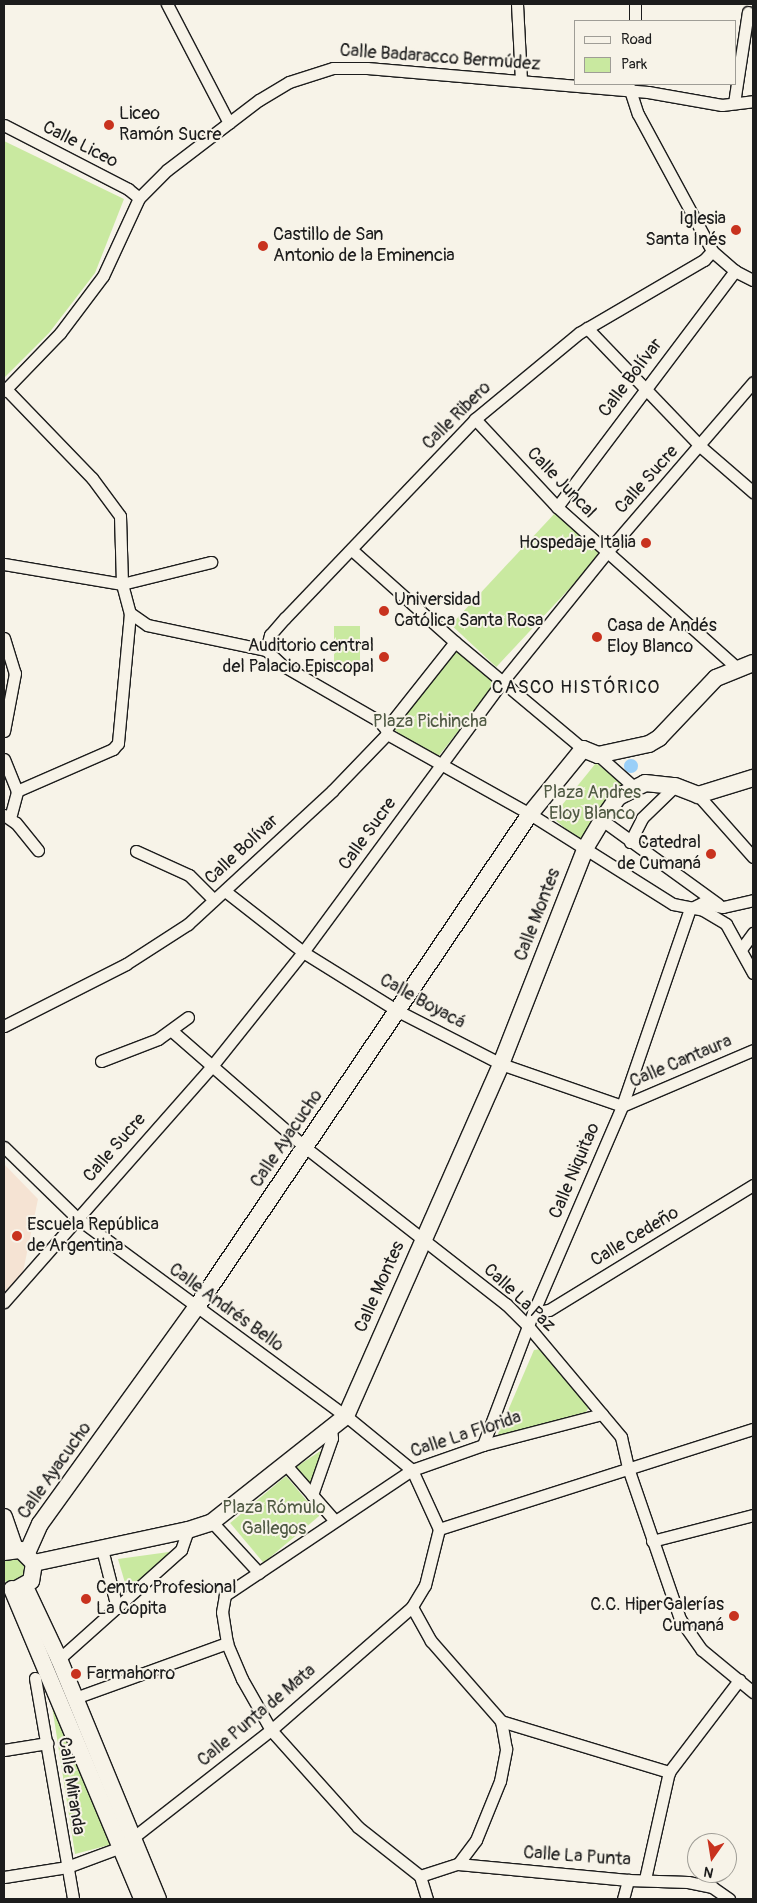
<!DOCTYPE html>
<html>
<head>
<meta charset="utf-8">
<style>
  body { margin:0 }
  #map { position:relative; width:757px; height:1903px; overflow:hidden; background:#f7f3e8; font-family:Pangolin,sans-serif }
  div>[style] { position:absolute }
  .built>* { inset:0; background:#f5e3d3 }
  .green>* { inset:0; background:#c9e9a0; transform-origin:0 0 }
  .water>* { inset:0; background:#9acff8 }
  .round { border-radius:50% }
  .roads { filter:drop-shadow(1px 0 #1c1c1c) drop-shadow(-1px 0 #1c1c1c) drop-shadow(0 1px #1c1c1c) drop-shadow(0 -1px #1c1c1c) }
  .street>* { height:11px; margin:-5.5px; padding:0 5.5px; transform-origin:5.5px; border-radius:5.5px; background:#f7f3e8 }
  .secondary>* { height:16px; margin:-8px; padding:0 8px; transform-origin:8px; border-radius:8px; background:#f7f3e8 }
  .dots>* { width:14px; height:14px; translate:-50% -50%; box-sizing:border-box; border:2px solid #f7f3e8; border-radius:50% }
  span { translate:-50% -50%; white-space:nowrap; text-align:center; line-height:1.15; -webkit-text-stroke:4px #f7f3e8; paint-order:stroke }
  .street-label { font-size:18px; color:#1c1c1c }
  .poi-label { font-size:18px; color:#1c1c1c }
  .left { translate:0 -50%; text-align:left }
  .right { translate:-100% -50%; text-align:right }
  .park-label { font-size:18px; color:#505a44 }
  .neighbourhood-label { font-size:19px; color:#1c1c1c; letter-spacing:1px }
  .frame { position:absolute; inset:0; border:5px solid #1c1c1c; pointer-events:none }
  .legend { position:absolute; left:574px; top:20px; width:162px; height:65px; box-sizing:border-box; background:#f7f3e8; border:1px solid #9f9d96; margin:0; padding:6px 9px; list-style:none; font-size:15px; color:#1c1c1c }
  .legend li { display:flex; align-items:center; gap:10px; height:25px }
  .legend b { width:25px; border:1px solid #9f9d96 }
  .north { position:absolute; left:687px; top:1833px; width:50px; height:50px; box-sizing:border-box; background:#f7f3e8; border:1px solid #9f9d96; border-radius:50%; rotate:193deg; font-size:14px; font-weight:700; line-height:20px; text-align:center; color:#1c1c1c }
  .north::after { content:''; display:block; margin:auto; width:18px; height:22px; background:#c8321e; clip-path:polygon(50% 0,100% 100%,50% 72%,0 100%) }
</style>
</head>
<body>
<div id="map">
  <div class="built">
    <div style="clip-path:polygon(4px 1164px,38px 1199px,23px 1272px,4px 1295px)"></div>
  </div>
  <div class="green">
    <div style="clip-path:polygon(4px 141px,124px 199px,95px 273px,49px 333px,4px 378px)"></div>
    <div style="left:556px;top:512px;width:62px;height:154px;rotate:43deg"></div>
    <div style="left:334px;top:626px;width:26px;height:43px"></div>
    <div style="left:455px;top:649px;width:53px;height:101px;rotate:38deg"></div>
    <div style="left:596px;top:763px;width:41px;height:70px;rotate:39deg"></div>
    <div style="clip-path:polygon(541px 1349px,589px 1407px,586px 1412px,497px 1436px,534px 1350px)"></div>
    <div style="clip-path:polygon(328px 1446px,311px 1484px,296px 1467px)"></div>
    <div style="left:286px;top:1476px;width:52px;height:73px;rotate:50deg"></div>
    <div style="clip-path:polygon(176px 1551px,128px 1593px,118px 1559px)"></div>
    <div style="clip-path:polygon(26px 1557px,25px 1581px,7px 1583px,4px 1580px,4px 1558px)"></div>
    <div style="clip-path:polygon(37px 1668px,113px 1844px,75px 1854px,52px 1706px)"></div>
  </div>
  <div class="water">
    <div class="round" style="left:624px;top:759px;width:14px;height:14px"></div>
  </div>
  <div class="roads">
    <div class="street">
      <div style="left:167px;top:4px;width:134px;rotate:62.5deg"></div>
      <div style="left:517px;top:4px;width:76px;rotate:87deg"></div>
      <div style="left:635px;top:21px;width:17px;rotate:-90deg"></div>
      <div style="left:629px;top:87px;width:28px;rotate:72deg"></div>
      <div style="left:638px;top:114px;width:156px;rotate:61.6deg"></div>
      <div style="left:712px;top:251px;width:30px;rotate:41deg"></div>
      <div style="left:735px;top:271px;width:20px;rotate:27deg"></div>
      <div style="left:734px;top:103px;width:92px;rotate:-81.3deg"></div>
      <div style="left:4px;top:125px;width:140px;rotate:27.3deg"></div>
      <div style="left:128px;top:189px;width:14px;rotate:39deg"></div>
      <div style="left:587px;top:328px;width:165px;rotate:46.2deg"></div>
      <div style="left:701px;top:447px;width:69px;rotate:40.9deg"></div>
      <div style="left:6px;top:389px;width:124px;rotate:46deg"></div>
      <div style="left:92px;top:478px;width:47px;rotate:53.6deg"></div>
      <div style="left:120px;top:516px;width:68px;rotate:88.3deg"></div>
      <div style="left:122px;top:584px;width:30px;rotate:75deg"></div>
      <div style="left:130px;top:613px;width:131px;rotate:95.3deg"></div>
      <div style="left:118px;top:743px;width:8px;rotate:130deg"></div>
      <div style="left:113px;top:749px;width:105px;rotate:156.4deg"></div>
      <div style="left:4px;top:391px;width:81px;rotate:-46deg"></div>
      <div style="left:60px;top:333px;width:71px;rotate:-53deg"></div>
      <div style="left:103px;top:276px;width:86px;rotate:-65.2deg"></div>
      <div style="left:139px;top:198px;width:40px;rotate:-45deg"></div>
      <div style="left:167px;top:170px;width:116px;rotate:-37.3deg"></div>
      <div style="left:259px;top:100px;width:35px;rotate:-31deg"></div>
      <div style="left:289px;top:82px;width:46px;rotate:-17.7deg"></div>
      <div style="left:333px;top:68px;width:34px"></div>
      <div style="left:367px;top:68px;width:282px;rotate:4.9deg"></div>
      <div style="left:648px;top:92px;width:75px;rotate:10deg"></div>
      <div style="left:722px;top:105px;width:31px;rotate:-7deg"></div>
      <div style="left:475px;top:419px;width:120px;rotate:47deg"></div>
      <div style="left:557px;top:507px;width:240px;rotate:41.8deg"></div>
      <div style="left:557px;top:507px;width:296px;rotate:-53deg"></div>
      <div style="left:352px;top:550px;width:138px;rotate:41.8deg"></div>
      <div style="left:455px;top:642px;width:167px;rotate:39.9deg"></div>
      <div style="left:4px;top:564px;width:120px;rotate:9.6deg"></div>
      <div style="left:122px;top:584px;width:92px;rotate:-13.9deg"></div>
      <div style="left:130px;top:613px;width:21px;rotate:35deg"></div>
      <div style="left:147px;top:625px;width:122px;rotate:11.9deg"></div>
      <div style="left:266px;top:650px;width:22px;rotate:43deg"></div>
      <div style="left:282px;top:665px;width:112px;rotate:30deg"></div>
      <div style="left:379px;top:721px;width:11px;rotate:49deg"></div>
      <div style="left:4px;top:638px;width:37px;rotate:73deg"></div>
      <div style="left:15px;top:673px;width:59px;rotate:100.7deg"></div>
      <div style="left:266px;top:650px;width:16px;rotate:-75deg"></div>
      <div style="left:270px;top:635px;width:23px;rotate:-49deg"></div>
      <div style="left:285px;top:618px;width:275px;rotate:-46.3deg"></div>
      <div style="left:475px;top:419px;width:135px;rotate:-39.6deg"></div>
      <div style="left:579px;top:333px;width:145px;rotate:-30.3deg"></div>
      <div style="left:704px;top:260px;width:12px;rotate:-48deg"></div>
      <div style="left:387px;top:734px;width:164px;rotate:29.2deg"></div>
      <div style="left:530px;top:814px;width:169px;rotate:32.2deg"></div>
      <div style="left:673px;top:904px;width:31px;rotate:11deg"></div>
      <div style="left:703px;top:910px;width:27px;rotate:31deg"></div>
      <div style="left:726px;top:924px;width:56px;rotate:61.1deg"></div>
      <div style="left:598px;top:755px;width:50px;rotate:41.7deg"></div>
      <div style="left:4px;top:759px;width:35px;rotate:68deg"></div>
      <div style="left:698px;top:795px;width:83px;rotate:48.4deg"></div>
      <div style="left:4px;top:815px;width:14px;rotate:34deg"></div>
      <div style="left:16px;top:823px;width:35px;rotate:51deg"></div>
      <div style="left:10px;top:818px;width:28px;rotate:-75deg"></div>
      <div style="left:602px;top:820px;width:143px;rotate:35.9deg"></div>
      <div style="left:630px;top:842px;width:27px;rotate:-63deg"></div>
      <div style="left:642px;top:818px;width:46px;rotate:-44.1deg"></div>
      <div style="left:136px;top:851px;width:58px;rotate:24.4deg"></div>
      <div style="left:189px;top:875px;width:35px;rotate:45deg"></div>
      <div style="left:225px;top:891px;width:99px;rotate:38deg"></div>
      <div style="left:303px;top:952px;width:110px;rotate:31.9deg"></div>
      <div style="left:396px;top:1010px;width:118px;rotate:27.2deg"></div>
      <div style="left:501px;top:1064px;width:128px;rotate:19.1deg"></div>
      <div style="left:622px;top:1106px;width:142px;rotate:-23.1deg"></div>
      <div style="left:742px;top:948px;width:19px;rotate:-54deg"></div>
      <div style="left:4px;top:1026px;width:137px;rotate:-26.9deg"></div>
      <div style="left:126px;top:964px;width:74px;rotate:-32.8deg"></div>
      <div style="left:188px;top:924px;width:196px;rotate:-42.7deg"></div>
      <div style="left:332px;top:791px;width:79px;rotate:-46deg"></div>
      <div style="left:387px;top:734px;width:5px;rotate:-101deg"></div>
      <div style="left:386px;top:729px;width:111px;rotate:-51.6deg"></div>
      <div style="left:172px;top:1031px;width:178px;rotate:41.1deg"></div>
      <div style="left:306px;top:1148px;width:254px;rotate:38deg"></div>
      <div style="left:506px;top:1304px;width:31px;rotate:45deg"></div>
      <div style="left:528px;top:1326px;width:145px;rotate:50deg"></div>
      <div style="left:621px;top:1437px;width:32px;rotate:77deg"></div>
      <div style="left:628px;top:1468px;width:160px;rotate:71deg"></div>
      <div style="left:680px;top:1619px;width:38px;rotate:55deg"></div>
      <div style="left:702px;top:1650px;width:66px;rotate:39.5deg"></div>
      <div style="left:101px;top:1061px;width:61px;rotate:-21.1deg"></div>
      <div style="left:158px;top:1039px;width:37px;rotate:-36deg"></div>
      <div style="left:4px;top:1147px;width:102px;rotate:44.2deg"></div>
      <div style="left:77px;top:1218px;width:334px;rotate:36.4deg"></div>
      <div style="left:346px;top:1416px;width:85px;rotate:39.3deg"></div>
      <div style="left:412px;top:1470px;width:65px;rotate:65.4deg"></div>
      <div style="left:439px;top:1529px;width:58px;rotate:104deg"></div>
      <div style="left:425px;top:1585px;width:26px;rotate:121deg"></div>
      <div style="left:412px;top:1607px;width:39px;rotate:61deg"></div>
      <div style="left:431px;top:1641px;width:106px;rotate:48.8deg"></div>
      <div style="left:501px;top:1721px;width:176px;rotate:16.9deg"></div>
      <div style="left:4px;top:1302px;width:315px;rotate:-48.6deg"></div>
      <div style="left:212px;top:1066px;width:146px;rotate:-51.4deg"></div>
      <div style="left:303px;top:952px;width:337px;rotate:-53.6deg"></div>
      <div style="left:503px;top:681px;width:166px;rotate:-51.1deg"></div>
      <div style="left:607px;top:552px;width:224px;rotate:-49.3deg"></div>
      <div style="left:533px;top:1313px;width:16px;rotate:-11deg"></div>
      <div style="left:549px;top:1310px;width:239px;rotate:-31.5deg"></div>
      <div style="left:483px;top:1445px;width:141px;rotate:-69.3deg"></div>
      <div style="left:533px;top:1313px;width:225px;rotate:-66.7deg"></div>
      <div style="left:622px;top:1106px;width:208px;rotate:-71deg"></div>
      <div style="left:690px;top:909px;width:13px;rotate:-27deg"></div>
      <div style="left:702px;top:903px;width:21px;rotate:11deg"></div>
      <div style="left:723px;top:907px;width:31px;rotate:-13deg"></div>
      <div style="left:286px;top:1465px;width:74px;rotate:48.8deg"></div>
      <div style="left:312px;top:1495px;width:60px;rotate:-70.7deg"></div>
      <div style="left:332px;top:1438px;width:10px;rotate:-96deg"></div>
      <div style="left:212px;top:1522px;width:69px;rotate:47.3deg"></div>
      <div style="left:439px;top:1529px;width:330px;rotate:-17.7deg"></div>
      <div style="left:652px;top:1541px;width:104px;rotate:-14.4deg"></div>
      <div style="left:102px;top:1549px;width:61px;rotate:75.7deg"></div>
      <div style="left:59px;top:1659px;width:164px;rotate:-41.8deg"></div>
      <div style="left:181px;top:1550px;width:21px;rotate:-71deg"></div>
      <div style="left:35px;top:1678px;width:224px;rotate:80.2deg"></div>
      <div style="left:75px;top:1698px;width:162px;rotate:-19.9deg"></div>
      <div style="left:4px;top:1750px;width:44px;rotate:-9.2deg"></div>
      <div style="left:458px;top:1864px;width:30px;rotate:-53deg"></div>
      <div style="left:476px;top:1840px;width:64px;rotate:-67.9deg"></div>
      <div style="left:500px;top:1781px;width:33px;rotate:-79deg"></div>
      <div style="left:506px;top:1749px;width:28px;rotate:-100deg"></div>
      <div style="left:420px;top:1876px;width:40px;rotate:-18deg"></div>
      <div style="left:458px;top:1864px;width:171px;rotate:5.4deg"></div>
      <div style="left:628px;top:1880px;width:60px;rotate:1.9deg"></div>
      <div style="left:688px;top:1882px;width:25px;rotate:12deg"></div>
      <div style="left:712px;top:1887px;width:21px;rotate:35deg"></div>
      <div style="left:4px;top:1877px;width:64px;rotate:-9deg"></div>
      <div style="left:67px;top:1867px;width:58px;rotate:-20.3deg"></div>
      <div style="left:121px;top:1847px;width:190px;rotate:-38deg"></div>
      <div style="left:271px;top:1730px;width:187px;rotate:-41.1deg"></div>
      <div style="left:645px;top:1879px;width:110px;rotate:-77.4deg"></div>
      <div style="left:669px;top:1772px;width:116px;rotate:-52.7deg"></div>
      <div style="left:427px;top:1899px;width:24px;rotate:-107deg"></div>
      <div style="left:420px;top:1876px;width:79px;rotate:-141.7deg"></div>
      <div style="left:358px;top:1827px;width:130px;rotate:-131.9deg"></div>
      <div style="left:271px;top:1730px;width:59px;rotate:-119.6deg"></div>
      <div style="left:242px;top:1679px;width:39px;rotate:-113deg"></div>
      <div style="left:227px;top:1643px;width:31px;rotate:-99deg"></div>
      <div style="left:222px;top:1612px;width:17px;rotate:-80deg"></div>
      <div style="left:225px;top:1595px;width:225px;rotate:-33.8deg"></div>
      <div style="left:412px;top:1470px;width:75px;rotate:-19.4deg"></div>
      <div style="left:483px;top:1445px;width:123px;rotate:-14.6deg"></div>
      <div style="left:623px;top:1899px;width:20px;rotate:-75deg"></div>
    </div>
    <div class="secondary">
      <div style="left:4px;top:1517px;width:34px;rotate:71deg"></div>
      <div style="left:4px;top:1552px;width:17px;rotate:-7deg"></div>
      <div style="left:21px;top:1550px;width:18px;rotate:45deg"></div>
      <div style="left:34px;top:1563px;width:18px;rotate:99deg"></div>
      <div style="left:31px;top:1581px;width:18px;rotate:151deg"></div>
      <div style="left:27px;top:1553px;width:32px;rotate:-66deg"></div>
      <div style="left:40px;top:1524px;width:266px;rotate:-54.2deg"></div>
      <div style="left:196px;top:1308px;width:596px;rotate:-55.94deg"></div>
      <div style="left:530px;top:814px;width:84px;rotate:-50.8deg"></div>
      <div style="left:583px;top:749px;width:16px;rotate:22deg"></div>
      <div style="left:598px;top:755px;width:52px;rotate:-12.2deg"></div>
      <div style="left:649px;top:744px;width:12px;rotate:-31deg"></div>
      <div style="left:659px;top:738px;width:83px;rotate:-46.5deg"></div>
      <div style="left:716px;top:678px;width:40px;rotate:-22deg"></div>
      <div style="left:34px;top:1563px;width:157px;rotate:-12.1deg"></div>
      <div style="left:188px;top:1530px;width:25px;rotate:-18deg"></div>
      <div style="left:212px;top:1522px;width:171px;rotate:-38.3deg"></div>
      <div style="left:346px;top:1416px;width:385px;rotate:-66.2deg"></div>
      <div style="left:501px;top:1064px;width:233px;rotate:-68.6deg"></div>
      <div style="left:586px;top:847px;width:31px;rotate:-59deg"></div>
      <div style="left:602px;top:820px;width:28px;rotate:-55deg"></div>
      <div style="left:618px;top:797px;width:30px;rotate:-27deg"></div>
      <div style="left:645px;top:783px;width:30px;rotate:6deg"></div>
      <div style="left:675px;top:786px;width:25px;rotate:21deg"></div>
      <div style="left:698px;top:795px;width:58px;rotate:-17.2deg"></div>
      <div style="left:25px;top:1587px;width:80px;rotate:64.7deg"></div>
      <div style="left:59px;top:1659px;width:260px;rotate:67.6deg"></div>
      <div style="left:12px;top:1589px;width:336px;rotate:67.2deg"></div>
    </div>
  </div>
  <div class="dots">
    <div style="left:109px;top:125px;background:#c8321e"></div>
    <div style="left:736px;top:230px;background:#c8321e"></div>
    <div style="left:263px;top:246px;background:#c8321e"></div>
    <div style="left:646px;top:543px;background:#c8321e"></div>
    <div style="left:384px;top:611px;background:#c8321e"></div>
    <div style="left:597px;top:637px;background:#c8321e"></div>
    <div style="left:384px;top:657px;background:#c8321e"></div>
    <div style="left:711px;top:854px;background:#c8321e"></div>
    <div style="left:17px;top:1236px;background:#c8321e"></div>
    <div style="left:86px;top:1599px;background:#c8321e"></div>
    <div style="left:734px;top:1616px;background:#c8321e"></div>
    <div style="left:76px;top:1674px;background:#c8321e"></div>
  </div>
  <div class="street-label">
    <span style="left:440px;top:58px;rotate:4deg">Calle Badaracco Bermúdez</span>
    <span style="left:80px;top:145px;rotate:27deg">Calle Liceo</span>
    <span style="left:631px;top:378px;rotate:-53deg">Calle Bolívar</span>
    <span style="left:457px;top:416px;rotate:-45deg">Calle Ribero</span>
    <span style="left:647px;top:480px;rotate:-48deg">Calle Sucre</span>
    <span style="left:561px;top:483px;rotate:46deg">Calle Juncal</span>
    <span style="left:368px;top:834px;rotate:-54deg">Calle Sucre</span>
    <span style="left:242px;top:850px;rotate:-43deg">Calle Bolívar</span>
    <span style="left:538px;top:915px;rotate:-69deg">Calle Montes</span>
    <span style="left:422px;top:1002px;rotate:29deg">Calle Boyacá</span>
    <span style="left:681px;top:1062px;rotate:-23deg">Calle Cantaura</span>
    <span style="left:287px;top:1139px;rotate:-56deg">Calle Ayacucho</span>
    <span style="left:115px;top:1148px;rotate:-49deg">Calle Sucre</span>
    <span style="left:575px;top:1171px;rotate:-67deg">Calle Niquitao</span>
    <span style="left:635px;top:1237px;rotate:-31deg">Calle Cedeño</span>
    <span style="left:380px;top:1287px;rotate:-66deg">Calle Montes</span>
    <span style="left:519px;top:1298px;rotate:43deg">Calle La Paz</span>
    <span style="left:226px;top:1308px;rotate:36deg">Calle Andrés Bello</span>
    <span style="left:466px;top:1435px;rotate:-18deg">Calle La Florida</span>
    <span style="left:55px;top:1471px;rotate:-55deg">Calle Ayacucho</span>
    <span style="left:257px;top:1716px;rotate:-40deg">Calle Punta de Mata</span>
    <span style="left:71px;top:1786px;rotate:81deg">Calle Miranda</span>
    <span style="left:577px;top:1857px;rotate:4deg">Calle La Punta</span>
  </div>
  <div class="poi-label">
    <span class="left" style="left:119px;top:125px">Liceo<br>Ramón Sucre</span>
    <span class="right" style="left:726px;top:230px">Iglesia<br>Santa Inés</span>
    <span class="left" style="left:273px;top:246px">Castillo de San<br>Antonio de la Eminencia</span>
    <span class="right" style="left:636px;top:543px">Hospedaje Italia</span>
    <span class="left" style="left:394px;top:611px">Universidad<br>Católica Santa Rosa</span>
    <span class="left" style="left:607px;top:637px">Casa de Andés<br>Eloy Blanco</span>
    <span class="right" style="left:374px;top:657px">Auditorio central<br>del Palacio Episcopal</span>
    <span class="right" style="left:701px;top:854px">Catedral<br>de Cumaná</span>
    <span class="left" style="left:27px;top:1236px">Escuela República<br>de Argentina</span>
    <span class="left" style="left:96px;top:1599px">Centro Profesional<br>La Copita</span>
    <span class="right" style="left:724px;top:1616px">C.C. HiperGalerías<br>Cumaná</span>
    <span class="left" style="left:86px;top:1674px">Farmahorro</span>
  </div>
  <div class="park-label">
    <span style="left:430px;top:722px">Plaza Pichincha</span>
    <span style="left:592px;top:804px">Plaza Andres<br>Eloy Blanco</span>
    <span style="left:274px;top:1519px">Plaza Rómulo<br>Gallegos</span>
  </div>
  <div class="neighbourhood-label">
    <span style="left:576px;top:688px">CASCO HISTÓRICO</span>
  </div>
  <div class="frame"></div>
  <ul class="legend">
  <li><b style="height:6px;background:#f7f3e8"></b>Road</li>
  <li><b style="height:14px;background:#c9e9a0"></b>Park</li>
  </ul>
  <div class="north">N</div>
</div>
</body>
</html>
